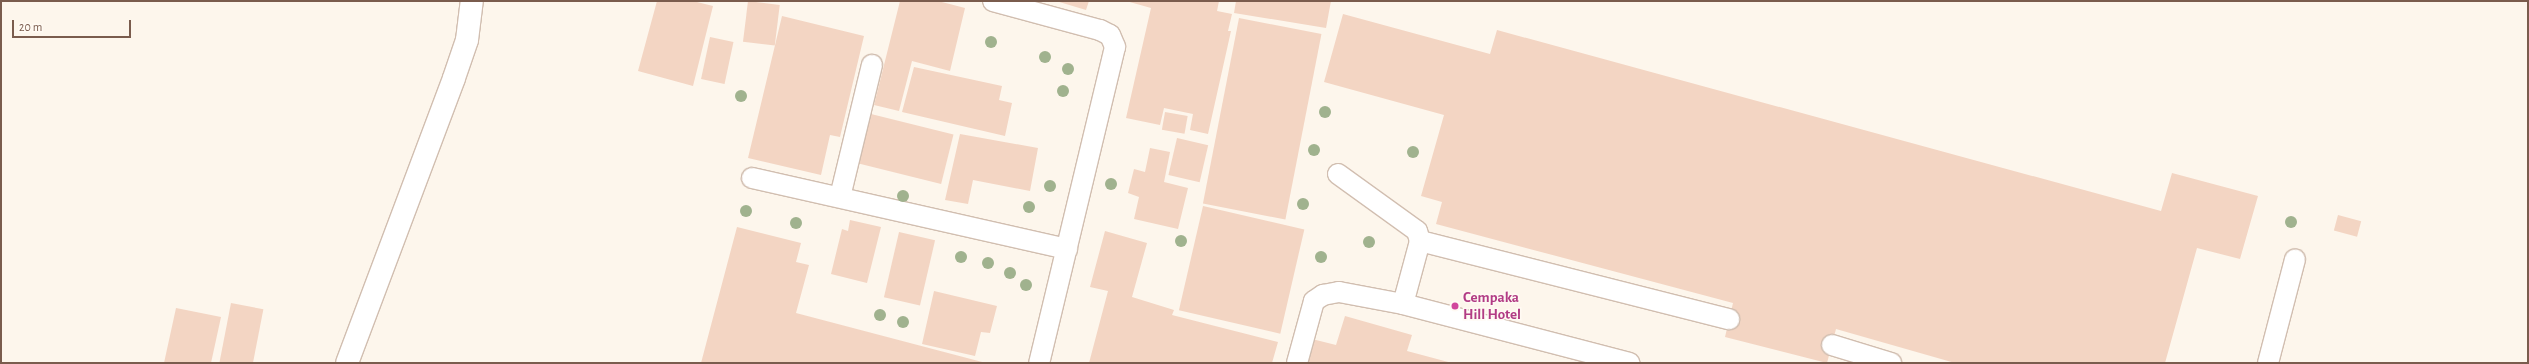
<!DOCTYPE html>
<html>
<head>
<meta charset="utf-8">
<style>
  body { margin:0 }
  #map { position:relative; width:2529px; height:364px; overflow:hidden; background:#fdf6ec; font-family:"Alegreya Sans",sans-serif }
  div>[style] { position:absolute }
  .building>* { inset:0; background:#f3d5c3; transform-origin:0 0 }
  .roads { filter:drop-shadow(1px 0 #d1beb0) drop-shadow(-1px 0 #d1beb0) drop-shadow(0 1px #d1beb0) drop-shadow(0 -1px #d1beb0) }
  .service>* { height:20px; margin:-10px; padding:0 10px; transform-origin:10px; border-radius:10px; background:#fff }
  .minor>* { height:22px; margin:-11px; padding:0 11px; transform-origin:11px; border-radius:11px; background:#fff }
  .trees>* { width:12px; height:12px; margin:-6px; border-radius:50%; background:#a0b28e }
  .dots>* { width:11px; height:11px; translate:-50% -50%; box-sizing:border-box; border:2px solid #fffaf3; border-radius:50% }
  span { translate:-50% -50%; white-space:nowrap; text-align:center; line-height:1.15; -webkit-text-stroke:3px #fffaf3; paint-order:stroke }
  .hotel-label { font-size:15px; color:#b23c85; font-weight:700 }
  .left { translate:0 -50%; text-align:left }
  .frame { position:absolute; inset:0; border:2px solid #7a5c4d; pointer-events:none }
  .scale { position:absolute; left:12px; top:20px; width:119px; height:18px; box-sizing:border-box; border:2px solid #7a5c4d; border-top:0; padding-left:5px; font-size:12px; line-height:14px; white-space:nowrap; color:#7a5c4d; -webkit-text-stroke:3px #fffaf3; paint-order:stroke }
</style>
</head>
<body>
<div id="map">
  <div class="building">
    <div style="clip-path:polygon(657px 1px,693px 1px,713px 6px,693px 86px,638px 71px)"></div>
    <div style="left:748px;top:1px;width:32px;height:41px;rotate:7deg"></div>
    <div style="clip-path:polygon(900px 1px,938px 1px,965px 8px,950px 71px,912px 61px,899px 111px,874px 105px)"></div>
    <div style="clip-path:polygon(1056px 1px,1089px 1px,1086px 10px)"></div>
    <div style="clip-path:polygon(1126px 1px,1219px 1px,1217px 11px,1232px 14px,1228px 31px,1231px 31px,1208px 134px,1190px 130px,1193px 114px,1164px 108px,1160px 125px,1126px 118px,1151px 8px)"></div>
    <div style="clip-path:polygon(1236px 1px,1331px 1px,1326px 28px,1234px 13px)"></div>
    <div style="clip-path:polygon(1343px 14px,1490px 54px,1497px 30px,2161px 211px,2172px 173px,2258px 196px,2240px 259px,2197px 248px,2165px 363px,1955px 363px,1836px 329px,1827px 363px,1725px 337px,1733px 303px,1436px 224px,1442px 202px,1421px 196px,1444px 115px,1324px 82px)"></div>
    <div style="clip-path:polygon(782px 16px,864px 36px,840px 137px,830px 135px,821px 175px,748px 158px)"></div>
    <div style="left:1239px;top:18px;width:84px;height:189px;rotate:11deg"></div>
    <div style="left:710px;top:37px;width:24px;height:43px;rotate:12deg"></div>
    <div style="clip-path:polygon(914px 67px,1002px 86px,999px 100px,1012px 103px,1005px 136px,902px 112px)"></div>
    <div style="left:1165px;top:112px;width:23px;height:18px;rotate:10deg"></div>
    <div style="left:871px;top:114px;width:85px;height:51px;rotate:14deg"></div>
    <div style="clip-path:polygon(960px 134px,1038px 148px,1030px 191px,973px 180px,968px 204px,945px 200px)"></div>
    <div style="left:1177px;top:138px;width:32px;height:38px;rotate:13deg"></div>
    <div style="clip-path:polygon(1150px 148px,1170px 152px,1164px 182px,1188px 188px,1178px 229px,1134px 219px,1139px 197px,1128px 193px,1134px 169px,1145px 172px)"></div>
    <div style="left:1203px;top:206px;width:104px;height:107px;rotate:13deg"></div>
    <div style="left:2338px;top:215px;width:24px;height:16px;rotate:15deg"></div>
    <div style="clip-path:polygon(850px 220px,881px 227px,867px 283px,831px 274px,842px 229px,848px 231px)"></div>
    <div style="clip-path:polygon(737px 227px,801px 243px,796px 262px,809px 265px,796px 313px,986px 363px,701px 363px)"></div>
    <div style="clip-path:polygon(1105px 231px,1147px 243px,1132px 297px,1174px 310px,1172px 315px,1278px 342px,1272px 363px,1089px 363px,1108px 291px,1090px 287px)"></div>
    <div style="left:899px;top:232px;width:37px;height:67px;rotate:13deg"></div>
    <div style="clip-path:polygon(934px 291px,997px 306px,990px 333px,981px 332px,975px 356px,922px 344px)"></div>
    <div style="left:231px;top:303px;width:33px;height:61px;rotate:11deg"></div>
    <div style="clip-path:polygon(176px 308px,221px 317px,211px 363px,164px 363px)"></div>
    <div style="clip-path:polygon(1345px 316px,1412px 335px,1407px 351px,1452px 363px,1306px 363px,1312px 339px,1336px 345px)"></div>
  </div>
  <div class="roads">
    <div class="service">
      <div style="left:993px;top:1px;width:111px;rotate:15.2deg"></div>
      <div style="left:1100px;top:30px;width:11px;rotate:27deg"></div>
      <div style="left:1110px;top:35px;width:13px;rotate:67deg"></div>
      <div style="left:1115px;top:47px;width:325px;rotate:103.5deg"></div>
      <div style="left:1338px;top:174px;width:97px;rotate:35.8deg"></div>
      <div style="left:1417px;top:231px;width:10px;rotate:73deg"></div>
      <div style="left:1420px;top:241px;width:65px;rotate:105.1deg"></div>
      <div style="left:752px;top:178px;width:323px;rotate:12.7deg"></div>
      <div style="left:840px;top:197px;width:136px;rotate:-76.4deg"></div>
      <div style="left:1420px;top:241px;width:319px;rotate:14.2deg"></div>
      <div style="left:1832px;top:345px;width:62px;rotate:17deg"></div>
      <div style="left:1297px;top:363px;width:64px;rotate:-74.7deg"></div>
      <div style="left:1314px;top:301px;width:11px;rotate:-34deg"></div>
      <div style="left:1323px;top:295px;width:16px;rotate:-11deg"></div>
      <div style="left:1339px;top:292px;width:65px;rotate:10.6deg"></div>
      <div style="left:1403px;top:304px;width:234px;rotate:14.6deg"></div>
      <div style="left:2268px;top:363px;width:107px;rotate:-75.4deg"></div>
    </div>
    <div class="minor">
      <div style="left:347px;top:363px;width:304px;rotate:-69.4deg"></div>
      <div style="left:454px;top:78px;width:40px;rotate:-71.1deg"></div>
      <div style="left:467px;top:40px;width:39px;rotate:-83deg"></div>
    </div>
  </div>
  <div class="trees">
    <div style="left:991px;top:42px"></div>
    <div style="left:1045px;top:57px"></div>
    <div style="left:1068px;top:69px"></div>
    <div style="left:1063px;top:91px"></div>
    <div style="left:741px;top:96px"></div>
    <div style="left:1325px;top:112px"></div>
    <div style="left:1314px;top:150px"></div>
    <div style="left:1413px;top:152px"></div>
    <div style="left:1111px;top:184px"></div>
    <div style="left:1050px;top:186px"></div>
    <div style="left:903px;top:196px"></div>
    <div style="left:1303px;top:204px"></div>
    <div style="left:1029px;top:207px"></div>
    <div style="left:746px;top:211px"></div>
    <div style="left:2291px;top:222px"></div>
    <div style="left:796px;top:223px"></div>
    <div style="left:1181px;top:241px"></div>
    <div style="left:1369px;top:242px"></div>
    <div style="left:961px;top:257px"></div>
    <div style="left:1321px;top:257px"></div>
    <div style="left:988px;top:263px"></div>
    <div style="left:1010px;top:273px"></div>
    <div style="left:1026px;top:285px"></div>
    <div style="left:880px;top:315px"></div>
    <div style="left:903px;top:322px"></div>
  </div>
  <div class="dots">
    <div style="left:1455px;top:306px;background:#d1479c"></div>
  </div>
  <div class="hotel-label">
    <span class="left" style="left:1463px;top:306px">Cempaka<br>Hill Hotel</span>
  </div>
  <div class="frame"></div>
  <div class="scale">20 m</div>
</div>
</body>
</html>
